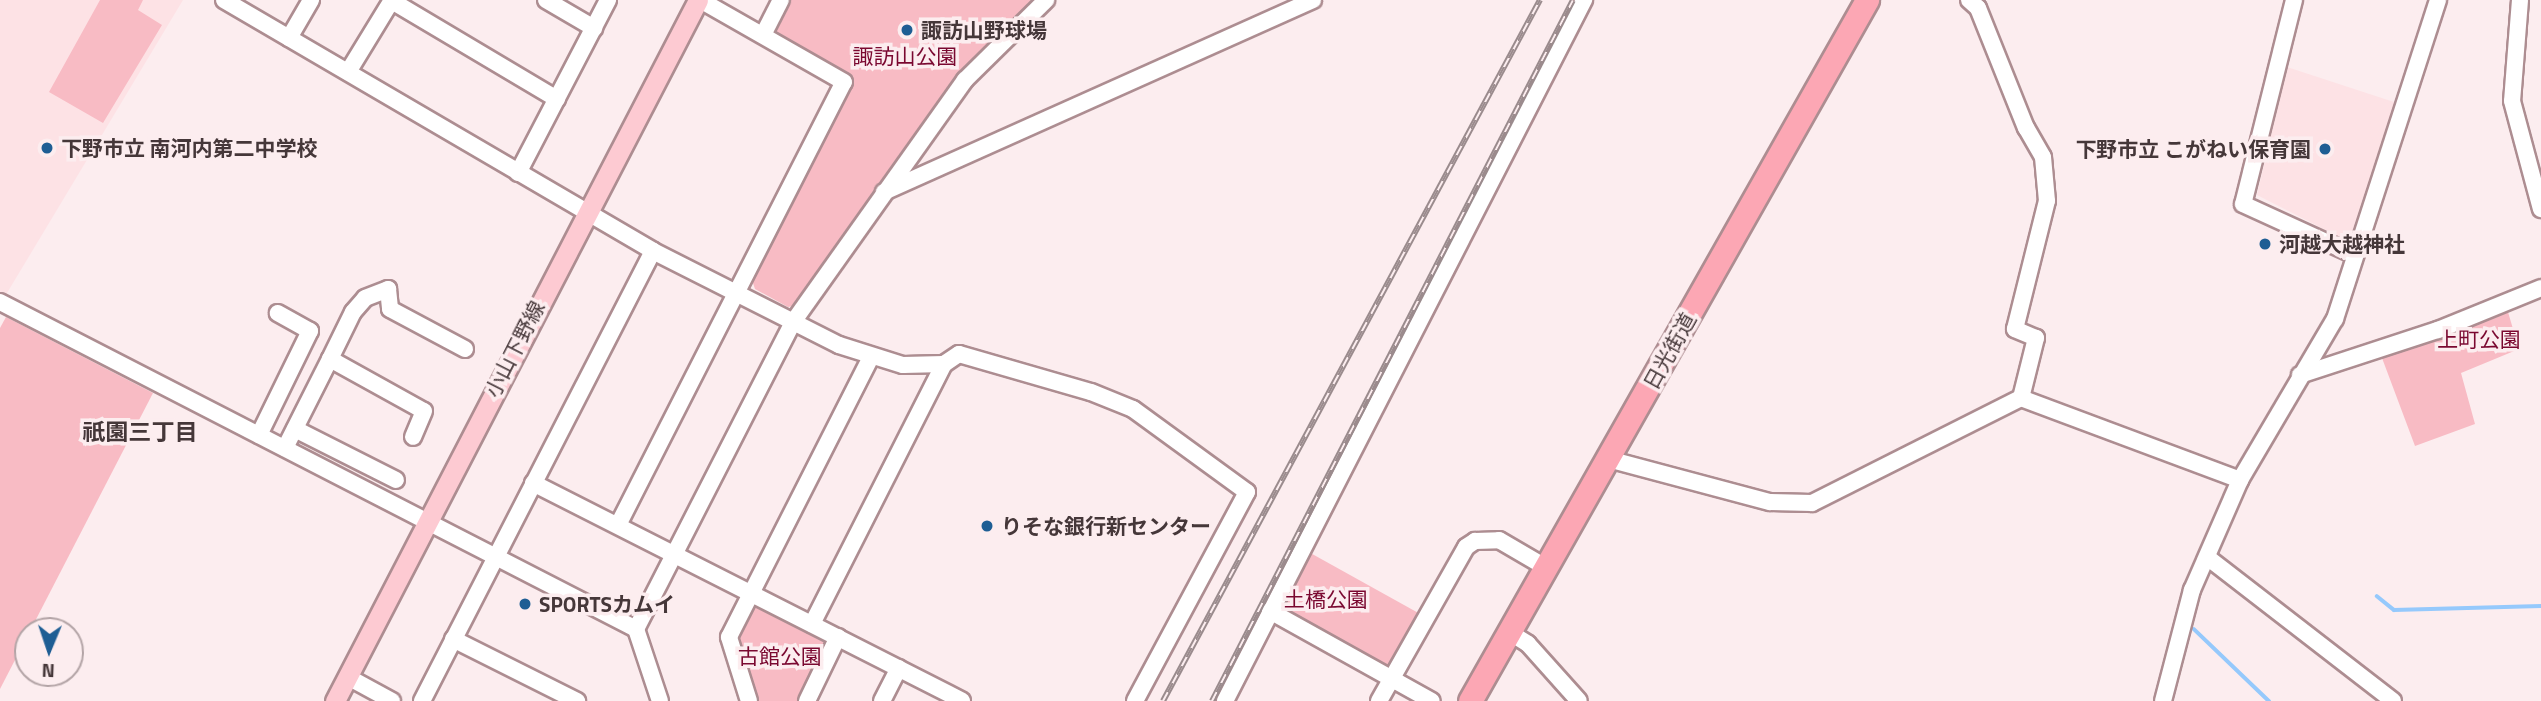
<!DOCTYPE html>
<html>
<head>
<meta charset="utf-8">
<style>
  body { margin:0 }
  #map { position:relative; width:2541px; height:701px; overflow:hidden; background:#fcedef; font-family:"Titillium Web","Noto Sans JP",sans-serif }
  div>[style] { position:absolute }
  .built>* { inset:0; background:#fde2e5 }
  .green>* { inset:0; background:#f8bbc4 }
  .stream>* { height:3.5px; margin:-1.75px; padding:0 1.75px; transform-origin:1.75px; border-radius:1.75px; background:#95c9fc }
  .roads { filter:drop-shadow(2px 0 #ad8d91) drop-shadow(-2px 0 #ad8d91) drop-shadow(0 2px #ad8d91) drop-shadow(0 -2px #ad8d91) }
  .minor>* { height:16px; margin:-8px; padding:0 8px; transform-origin:8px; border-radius:8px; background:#fff }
  .major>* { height:19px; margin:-9.5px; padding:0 9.5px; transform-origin:9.5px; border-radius:9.5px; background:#fdcad2 }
  .highway>* { height:23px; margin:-11.5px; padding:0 11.5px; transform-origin:11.5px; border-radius:11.5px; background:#fca7b4 }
  .rail>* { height:6px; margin-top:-3px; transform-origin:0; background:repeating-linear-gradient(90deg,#fcedef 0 10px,#9a8b8d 0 20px); box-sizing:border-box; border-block:2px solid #9a8b8d }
  .dots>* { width:19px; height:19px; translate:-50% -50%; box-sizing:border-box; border:4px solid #fcedef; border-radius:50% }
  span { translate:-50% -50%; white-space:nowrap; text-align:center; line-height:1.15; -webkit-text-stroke:7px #fcedef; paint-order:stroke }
  .poi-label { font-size:21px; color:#453739; font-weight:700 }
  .left { translate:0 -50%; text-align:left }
  .right { translate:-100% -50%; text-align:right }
  .park-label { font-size:21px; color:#7a0830 }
  .street-label { font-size:21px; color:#453739 }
  .neighbourhood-label { font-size:23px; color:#453739; font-weight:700 }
  .north { position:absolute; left:14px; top:617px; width:70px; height:70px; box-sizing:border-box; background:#fcedef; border:2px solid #b3a4a6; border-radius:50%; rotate:182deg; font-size:19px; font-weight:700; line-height:28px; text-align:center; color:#453739 }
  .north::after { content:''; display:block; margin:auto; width:24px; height:32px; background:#1e5e94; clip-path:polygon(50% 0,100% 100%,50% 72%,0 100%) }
</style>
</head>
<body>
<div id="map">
  <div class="built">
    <div style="clip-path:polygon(0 0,183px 0,4px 298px,0 296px)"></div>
    <div style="clip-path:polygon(2287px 67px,2397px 103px,2351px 243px,2257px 195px)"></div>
  </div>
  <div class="green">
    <div style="clip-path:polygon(100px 0,143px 0,138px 10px,162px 25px,103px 123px,49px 92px)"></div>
    <div style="clip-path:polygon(787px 0,1037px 0,798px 305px,788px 307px,755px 289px,752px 280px,852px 80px,776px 36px,774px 26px)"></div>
    <div style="clip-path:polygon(2505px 302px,2519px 349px,2461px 373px,2475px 424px,2415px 446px,2379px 350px)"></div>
    <div style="clip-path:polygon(6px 317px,153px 393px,0 689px,0 328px)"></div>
    <div style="clip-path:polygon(1305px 550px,1422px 615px,1393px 666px,1385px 668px,1280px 611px,1278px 602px)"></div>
    <div style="clip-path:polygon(759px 604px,824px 637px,827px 646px,800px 701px,756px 701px,735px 637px,751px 606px)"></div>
  </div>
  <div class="stream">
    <div style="left:2377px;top:596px;width:22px;rotate:39deg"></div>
    <div style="left:2394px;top:610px;width:147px;rotate:-1.6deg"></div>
    <div style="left:2194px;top:629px;width:104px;rotate:43.8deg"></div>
  </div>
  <div class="roads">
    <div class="minor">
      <div style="left:224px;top:0;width:497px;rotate:30.3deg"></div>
      <div style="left:653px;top:251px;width:208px;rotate:26.8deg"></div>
      <div style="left:839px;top:345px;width:67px;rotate:17.4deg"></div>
      <div style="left:903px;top:365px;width:41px;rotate:-1.4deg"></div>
      <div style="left:944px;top:364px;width:18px;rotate:-34deg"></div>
      <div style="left:959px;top:354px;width:137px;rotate:16.1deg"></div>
      <div style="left:1091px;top:392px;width:45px;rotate:22deg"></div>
      <div style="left:1133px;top:409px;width:141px;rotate:36.1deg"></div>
      <div style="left:1247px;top:492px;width:237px;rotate:118.2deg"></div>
      <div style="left:546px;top:0;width:56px;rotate:30.3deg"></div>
      <div style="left:2294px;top:0;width:210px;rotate:104deg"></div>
      <div style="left:2243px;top:204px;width:120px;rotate:24.6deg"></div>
      <div style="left:2520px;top:0;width:101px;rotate:94.5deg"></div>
      <div style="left:2512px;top:101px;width:112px;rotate:75deg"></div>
      <div style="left:392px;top:1px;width:192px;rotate:30.7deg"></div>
      <div style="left:763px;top:35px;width:39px;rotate:-63deg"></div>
      <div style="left:289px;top:38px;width:44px;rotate:-59.9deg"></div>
      <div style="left:348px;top:72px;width:84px;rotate:-58.6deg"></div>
      <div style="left:518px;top:173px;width:195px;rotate:-62.5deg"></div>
      <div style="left:884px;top:192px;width:470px;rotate:-24.1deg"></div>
      <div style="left:0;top:302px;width:715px;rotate:27.21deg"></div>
      <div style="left:636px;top:629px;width:76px;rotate:71.6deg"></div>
      <div style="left:330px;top:359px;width:52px;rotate:-63.9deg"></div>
      <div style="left:353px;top:312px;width:18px;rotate:-49deg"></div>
      <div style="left:365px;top:298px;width:25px;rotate:-21deg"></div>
      <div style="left:388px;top:289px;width:20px;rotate:84deg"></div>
      <div style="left:390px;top:309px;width:85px;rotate:28.1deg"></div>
      <div style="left:2300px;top:375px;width:145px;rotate:-18.1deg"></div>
      <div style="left:2438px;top:330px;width:111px;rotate:-22.2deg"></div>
      <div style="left:2021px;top:398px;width:234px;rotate:20.5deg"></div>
      <div style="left:295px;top:429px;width:113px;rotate:26.8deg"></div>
      <div style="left:259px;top:435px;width:116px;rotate:-63.9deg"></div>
      <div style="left:310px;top:331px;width:37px;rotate:-151deg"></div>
      <div style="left:285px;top:448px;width:100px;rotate:-63.2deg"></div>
      <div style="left:330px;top:359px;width:107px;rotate:29deg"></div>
      <div style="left:424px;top:411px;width:28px;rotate:113deg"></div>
      <div style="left:1608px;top:459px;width:168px;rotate:14.9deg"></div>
      <div style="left:1770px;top:502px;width:42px;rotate:1.4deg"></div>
      <div style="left:1812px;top:503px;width:234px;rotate:-26.7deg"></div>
      <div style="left:2021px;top:398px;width:62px;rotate:-76deg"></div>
      <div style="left:2036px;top:338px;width:23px;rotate:-157deg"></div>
      <div style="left:2015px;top:329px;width:132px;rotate:-76deg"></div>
      <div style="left:2047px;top:201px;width:44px;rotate:-95.2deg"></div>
      <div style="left:2043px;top:157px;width:34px;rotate:-120deg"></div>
      <div style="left:2026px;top:128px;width:129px;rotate:-111.8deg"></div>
      <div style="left:1978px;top:8px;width:12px;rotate:-138deg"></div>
      <div style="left:533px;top:483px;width:481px;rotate:26.9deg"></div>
      <div style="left:618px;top:525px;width:497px;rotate:-63deg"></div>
      <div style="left:844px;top:82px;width:166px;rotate:-150.3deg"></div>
      <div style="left:2207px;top:557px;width:235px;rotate:37.7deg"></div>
      <div style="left:1270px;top:611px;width:185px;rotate:29.1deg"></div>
      <div style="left:812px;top:624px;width:292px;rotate:-63.1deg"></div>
      <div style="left:636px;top:629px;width:345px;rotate:-62.9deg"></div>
      <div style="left:793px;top:322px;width:297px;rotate:-54.6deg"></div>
      <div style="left:965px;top:80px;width:114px;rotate:-44.6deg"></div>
      <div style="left:1509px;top:632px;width:22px;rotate:32deg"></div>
      <div style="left:1528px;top:644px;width:76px;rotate:48.2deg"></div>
      <div style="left:453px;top:639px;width:139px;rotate:26.6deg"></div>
      <div style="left:348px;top:677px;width:50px;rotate:28.6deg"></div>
      <div style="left:422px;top:701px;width:506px;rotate:-62.83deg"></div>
      <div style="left:749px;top:701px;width:67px;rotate:-107.4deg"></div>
      <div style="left:729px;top:637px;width:314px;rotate:-63.1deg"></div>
      <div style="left:807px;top:701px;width:71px;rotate:-64.2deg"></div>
      <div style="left:882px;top:701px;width:37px;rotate:-63deg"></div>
      <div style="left:1225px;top:701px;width:788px;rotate:-62.88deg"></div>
      <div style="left:1379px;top:701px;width:177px;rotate:-60.5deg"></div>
      <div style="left:1466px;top:547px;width:11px;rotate:-34deg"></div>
      <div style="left:1475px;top:541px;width:24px;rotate:-2deg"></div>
      <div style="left:1499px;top:540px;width:56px;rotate:30.3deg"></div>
      <div style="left:2163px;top:701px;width:115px;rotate:-75.4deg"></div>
      <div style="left:2192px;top:590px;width:120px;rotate:-66.4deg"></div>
      <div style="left:2240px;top:480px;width:187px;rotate:-59.5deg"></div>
      <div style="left:2335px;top:319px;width:335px;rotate:-72.1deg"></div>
    </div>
    <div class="major">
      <div style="left:335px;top:701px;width:789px;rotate:-62.62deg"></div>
    </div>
    <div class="highway">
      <div style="left:1470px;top:701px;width:806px;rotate:-60.48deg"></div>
    </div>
  </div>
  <div class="rail">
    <div style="left:1163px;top:701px;width:796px;rotate:-61.73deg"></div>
    <div style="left:1212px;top:701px;width:788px;rotate:-62.75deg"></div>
  </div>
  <div class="dots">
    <div style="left:907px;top:30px;background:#1e5e94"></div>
    <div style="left:47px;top:148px;background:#1e5e94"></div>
    <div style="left:2325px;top:149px;background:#1e5e94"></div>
    <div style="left:2265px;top:244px;background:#1e5e94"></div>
    <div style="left:987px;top:526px;background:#1e5e94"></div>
    <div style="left:525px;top:604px;background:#1e5e94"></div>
  </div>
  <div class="poi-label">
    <span class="left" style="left:921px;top:30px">諏訪山野球場</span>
    <span class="left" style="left:61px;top:148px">下野市立 南河内第二中学校</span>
    <span class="right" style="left:2311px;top:149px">下野市立 こがねい保育園</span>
    <span class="left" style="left:2279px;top:244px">河越大越神社</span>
    <span class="left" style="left:1001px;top:526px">りそな銀行新センター</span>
    <span class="left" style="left:539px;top:604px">SPORTSカムイ</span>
  </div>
  <div class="park-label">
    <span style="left:905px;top:56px">諏訪山公園</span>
    <span style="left:2479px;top:339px">上町公園</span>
    <span style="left:1326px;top:599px">土橋公園</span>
    <span style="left:780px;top:656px">古館公園</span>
  </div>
  <div class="street-label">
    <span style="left:514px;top:349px;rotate:-63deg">小山下野線</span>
    <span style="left:1669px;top:351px;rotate:-61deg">日光街道</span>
  </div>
  <div class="neighbourhood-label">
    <span style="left:140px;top:432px">祇園三丁目</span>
  </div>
  <div class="north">N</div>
</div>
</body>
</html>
